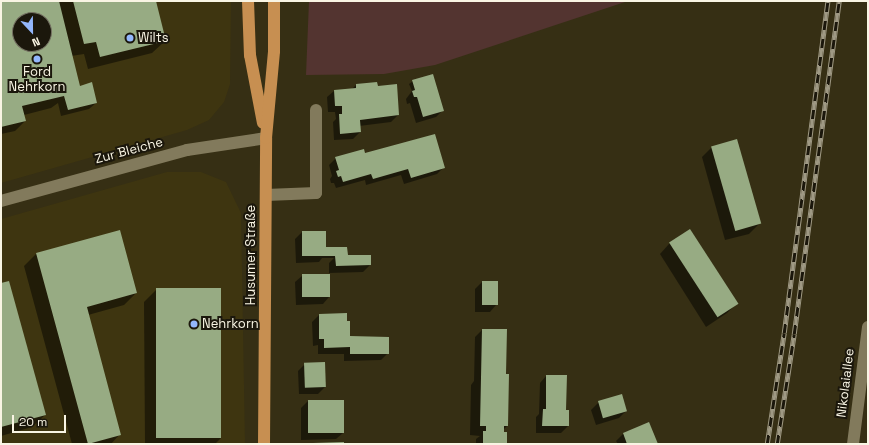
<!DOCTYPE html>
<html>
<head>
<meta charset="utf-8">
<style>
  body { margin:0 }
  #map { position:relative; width:869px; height:445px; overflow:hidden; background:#362f14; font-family:"Space Grotesk",sans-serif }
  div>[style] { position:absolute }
  .built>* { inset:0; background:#3e3510 }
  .green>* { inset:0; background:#533430 }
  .shadow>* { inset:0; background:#0007 }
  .building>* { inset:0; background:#97ab83; transform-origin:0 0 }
  .minor>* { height:12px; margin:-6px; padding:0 6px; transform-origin:6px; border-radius:6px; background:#827a5c }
  .major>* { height:12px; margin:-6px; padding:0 6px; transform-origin:6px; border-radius:6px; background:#c78f51 }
  .rail>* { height:4.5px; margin-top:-2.25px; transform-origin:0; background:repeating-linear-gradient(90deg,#1b170c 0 9px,#9f9984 0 18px); box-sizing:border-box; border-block:1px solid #9f9984 }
  .dots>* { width:11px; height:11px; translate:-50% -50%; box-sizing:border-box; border:2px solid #1b170c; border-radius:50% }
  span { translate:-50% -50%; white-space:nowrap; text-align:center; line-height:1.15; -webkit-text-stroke:4px #1b170c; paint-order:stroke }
  .poi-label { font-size:13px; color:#f9f5e4 }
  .left { translate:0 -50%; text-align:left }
  .street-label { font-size:13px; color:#f9f5e4 }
  .frame { position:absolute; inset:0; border:2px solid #f9f5e4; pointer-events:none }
  .north { position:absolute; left:12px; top:12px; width:40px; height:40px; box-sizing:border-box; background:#1b170c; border:1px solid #747062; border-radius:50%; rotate:158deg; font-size:11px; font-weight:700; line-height:16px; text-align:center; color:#f9f5e4 }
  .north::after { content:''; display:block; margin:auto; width:14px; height:18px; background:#93b7fd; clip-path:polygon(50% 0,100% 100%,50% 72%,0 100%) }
  .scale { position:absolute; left:12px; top:415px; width:54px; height:18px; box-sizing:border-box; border:2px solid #f9f5e4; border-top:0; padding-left:5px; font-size:12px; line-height:14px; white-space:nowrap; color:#f9f5e4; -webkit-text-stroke:3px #1b170c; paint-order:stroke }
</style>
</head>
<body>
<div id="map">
  <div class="built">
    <div style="clip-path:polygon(evenodd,1px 1px,231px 1px,230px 84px,224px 102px,209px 120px,187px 130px,1px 183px,1px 1px,20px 20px,44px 20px,44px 44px,20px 44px,20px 20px)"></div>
    <div style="clip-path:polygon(167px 172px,201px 172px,226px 182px,241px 213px,245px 444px,132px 443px,131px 444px,1px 444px,1px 219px)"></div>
  </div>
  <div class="green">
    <div style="clip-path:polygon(309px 1px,628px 1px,435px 65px,384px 74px,306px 75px)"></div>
  </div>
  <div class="shadow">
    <div style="clip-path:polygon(evenodd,1px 1px,155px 1px,165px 41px,152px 53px,88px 69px,84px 54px,71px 56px,79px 87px,96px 103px,89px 109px,61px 116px,58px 103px,51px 108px,24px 115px,25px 121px,15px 131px,1px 134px,1px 1px,20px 20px,44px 20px,44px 44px,20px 44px,20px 20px)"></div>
    <div style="clip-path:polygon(413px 81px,443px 110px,436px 117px,416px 123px,410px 103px,407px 104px,406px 99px,412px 91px,409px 84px)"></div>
    <div style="clip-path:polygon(356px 85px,377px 87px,398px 115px,391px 122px,359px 126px,360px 132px,353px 139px,334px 140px,333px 122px,336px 119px,335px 112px,328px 112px,327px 97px,334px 91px,352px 89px)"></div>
    <div style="clip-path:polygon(712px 147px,759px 224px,749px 234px,725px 240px,702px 157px)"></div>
    <div style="clip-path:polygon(365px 154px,444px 167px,437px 174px,404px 184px,401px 175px,366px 185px,365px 180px,336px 188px,334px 183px,331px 183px,330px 179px,332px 176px,329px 165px,336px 158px)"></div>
    <div style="clip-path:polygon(690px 231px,736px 304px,727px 313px,706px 327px,660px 254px,669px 244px)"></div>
    <div style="clip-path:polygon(302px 232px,326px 249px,347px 256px,370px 256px,370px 265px,363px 272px,329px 273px,329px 263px,334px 258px,322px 258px,319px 262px,296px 263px,295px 239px)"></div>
    <div style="clip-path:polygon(36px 254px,136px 293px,124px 305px,88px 315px,120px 434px,111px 444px,72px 444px,24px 266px)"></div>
    <div style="clip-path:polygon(302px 276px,329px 297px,323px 304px,296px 305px,295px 282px)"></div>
    <div style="clip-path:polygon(482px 282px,496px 305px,490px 312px,475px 312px,475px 289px)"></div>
    <div style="clip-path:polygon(1px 284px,45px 415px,32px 427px,1px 436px)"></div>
    <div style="clip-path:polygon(156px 290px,221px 438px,215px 444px,145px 444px,144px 302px)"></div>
    <div style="clip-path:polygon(319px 315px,349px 337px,388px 353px,381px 360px,344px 361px,344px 354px,318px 354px,318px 345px,313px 346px,312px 322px)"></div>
    <div style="clip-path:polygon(482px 330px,506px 330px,505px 375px,508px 375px,507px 426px,503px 430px,506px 444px,476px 444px,476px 439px,480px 436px,470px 435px,471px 385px,474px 381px,475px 337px)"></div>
    <div style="clip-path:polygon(305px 364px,325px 387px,318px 394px,299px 394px,298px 371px)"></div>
    <div style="clip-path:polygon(546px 376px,565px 411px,568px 411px,568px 426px,561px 433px,536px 433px,536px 417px,539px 414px,540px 383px)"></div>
    <div style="clip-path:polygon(621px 396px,626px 411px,619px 418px,596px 425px,591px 410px,598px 403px)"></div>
    <div style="clip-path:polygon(308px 401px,343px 433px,336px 439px,301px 440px,301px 408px)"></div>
    <div style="clip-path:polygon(623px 434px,657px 444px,618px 444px,616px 441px)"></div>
  </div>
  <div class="building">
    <div style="clip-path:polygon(evenodd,1px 1px,59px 1px,80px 86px,92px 82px,97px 103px,68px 110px,64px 96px,22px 106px,26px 121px,1px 127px,1px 1px,20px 20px,44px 20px,44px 44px,20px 44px,20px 20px)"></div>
    <div style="clip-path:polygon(73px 1px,156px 1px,166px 41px,100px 57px,96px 42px,84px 44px)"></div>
    <div style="clip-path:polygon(433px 74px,444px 111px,423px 117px,417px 97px,414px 97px,412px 91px,415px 90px,412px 80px)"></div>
    <div style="clip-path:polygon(377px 82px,378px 86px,397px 84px,399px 115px,360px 120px,361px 132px,340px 134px,339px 114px,342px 114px,342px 106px,335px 106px,334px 90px,356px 88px,356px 84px)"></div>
    <div style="clip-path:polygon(435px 134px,445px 168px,411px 178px,408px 169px,373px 179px,371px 174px,343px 182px,341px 176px,338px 177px,336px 171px,339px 170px,335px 157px,364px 149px,365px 153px)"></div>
    <div style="left:737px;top:139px;width:88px;height:27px;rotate:74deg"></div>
    <div style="left:690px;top:229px;width:89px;height:25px;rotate:57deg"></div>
    <div style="clip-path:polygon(120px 230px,137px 293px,87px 307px,121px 435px,88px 444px,36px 253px)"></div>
    <div style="clip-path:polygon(302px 231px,326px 231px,326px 247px,347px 247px,348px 255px,371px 255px,371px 265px,336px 266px,335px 256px,302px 256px)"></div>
    <div style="left:330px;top:274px;width:23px;height:28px;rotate:90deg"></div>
    <div style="clip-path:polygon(9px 281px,46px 415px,1px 427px,1px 283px)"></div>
    <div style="left:482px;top:281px;width:16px;height:24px"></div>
    <div style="left:221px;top:288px;width:150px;height:65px;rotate:90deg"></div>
    <div style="clip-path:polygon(347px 313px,347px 321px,350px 321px,350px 336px,389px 337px,389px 354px,350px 354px,350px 347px,324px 348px,324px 339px,319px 339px,319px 314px)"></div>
    <div style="clip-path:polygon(482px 329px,507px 329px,506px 374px,509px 374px,508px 426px,504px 426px,504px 432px,507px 432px,507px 444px,483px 444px,483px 431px,486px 431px,486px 426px,480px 426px)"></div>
    <div style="left:325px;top:362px;width:25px;height:21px;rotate:88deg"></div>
    <div style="clip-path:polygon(546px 375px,567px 375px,566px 410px,569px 410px,569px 426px,542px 426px,543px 409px,546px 409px)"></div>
    <div style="left:622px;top:394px;width:18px;height:25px;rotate:74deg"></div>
    <div style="left:308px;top:400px;width:36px;height:33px"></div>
    <div style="clip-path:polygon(649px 422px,658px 444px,627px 444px,623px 433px)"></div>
    <div style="clip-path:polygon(344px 442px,344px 444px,313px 444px,313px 443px)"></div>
  </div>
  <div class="minor">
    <div style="left:266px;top:195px;width:50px;rotate:-2.3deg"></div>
    <div style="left:316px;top:193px;width:83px;rotate:-90deg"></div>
    <div style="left:1px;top:201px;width:193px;rotate:-15.3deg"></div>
    <div style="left:187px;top:150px;width:80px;rotate:-8.6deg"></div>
    <div style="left:853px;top:444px;width:118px;rotate:-82.7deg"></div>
  </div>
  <div class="major">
    <div style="left:248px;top:1px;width:54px;rotate:87.9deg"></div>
    <div style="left:250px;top:55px;width:69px;rotate:79.2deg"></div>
    <div style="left:264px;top:444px;width:306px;rotate:-89.6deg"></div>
    <div style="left:266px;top:138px;width:87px;rotate:-84.7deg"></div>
    <div style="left:274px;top:51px;width:50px;rotate:-90deg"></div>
  </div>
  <div class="rail">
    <div style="left:767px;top:444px;width:112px;rotate:-81.3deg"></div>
    <div style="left:784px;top:333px;width:335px;rotate:-82.5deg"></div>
    <div style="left:777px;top:444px;width:111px;rotate:-81.2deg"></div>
    <div style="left:794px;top:334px;width:336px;rotate:-82.3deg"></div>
  </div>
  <div class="dots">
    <div style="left:130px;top:38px;background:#93b7fd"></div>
    <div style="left:37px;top:59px;background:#93b7fd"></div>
    <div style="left:194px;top:324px;background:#93b7fd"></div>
  </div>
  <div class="poi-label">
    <span class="left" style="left:138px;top:38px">Wilts</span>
    <span style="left:37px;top:80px">Ford<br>Nehrkorn</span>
    <span class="left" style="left:202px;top:324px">Nehrkorn</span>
  </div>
  <div class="street-label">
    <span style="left:129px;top:151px;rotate:-15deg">Zur Bleiche</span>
    <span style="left:251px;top:255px;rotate:-90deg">Husumer Straße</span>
    <span style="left:846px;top:383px;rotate:-83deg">Nikolaiallee</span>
  </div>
  <div class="frame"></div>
  <div class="north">N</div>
  <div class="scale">20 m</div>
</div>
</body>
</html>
